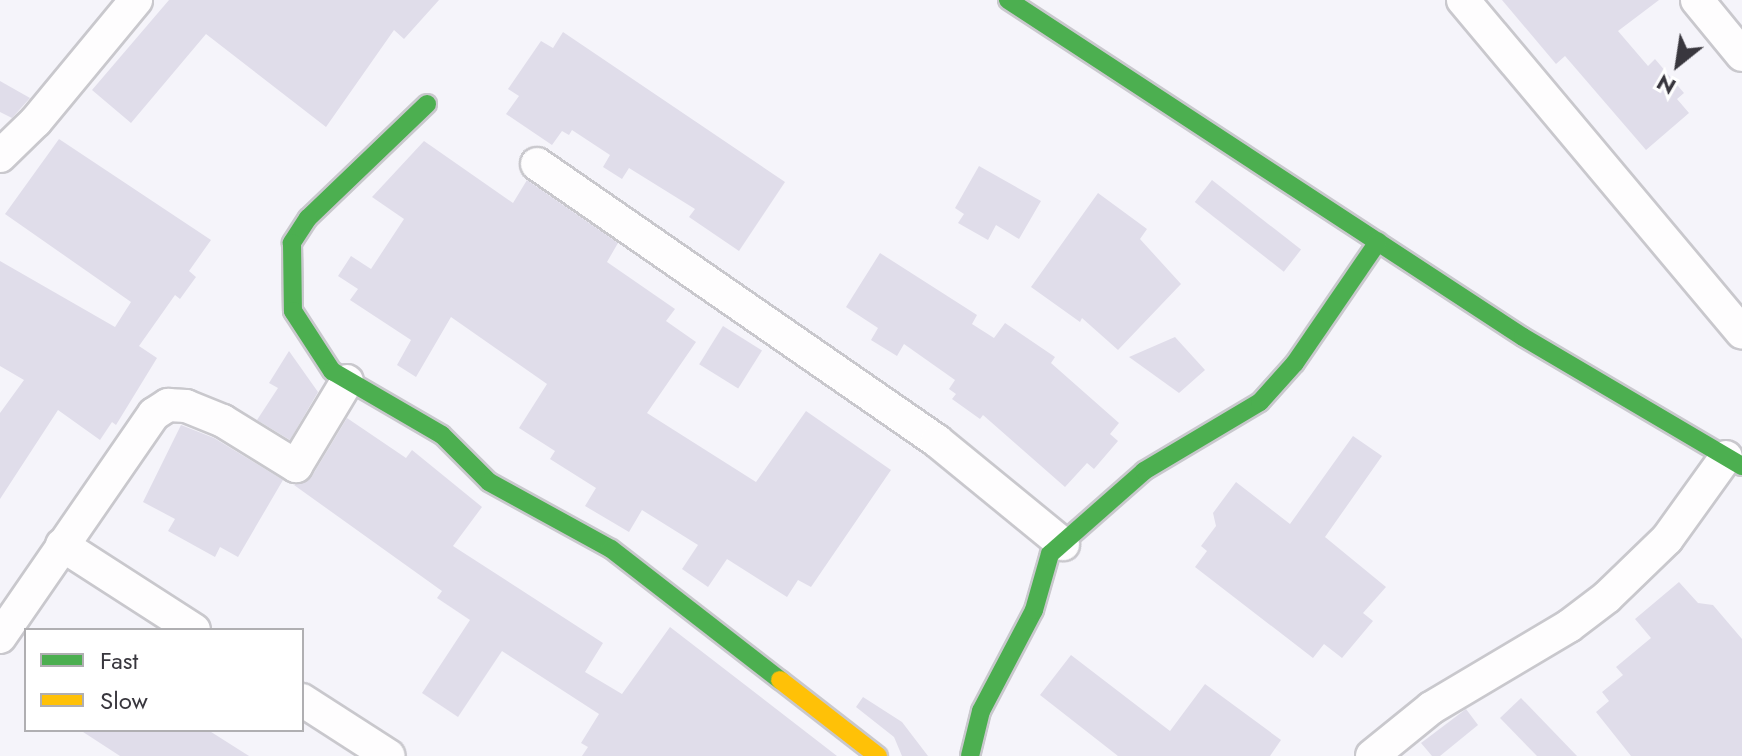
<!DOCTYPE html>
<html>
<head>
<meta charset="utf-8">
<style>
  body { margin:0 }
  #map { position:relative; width:1742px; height:756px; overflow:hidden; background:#f5f4fa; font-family:Jost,sans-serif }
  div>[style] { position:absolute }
  .building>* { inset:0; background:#e0ddea; transform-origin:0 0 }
  .roads { filter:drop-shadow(2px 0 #c9c8cd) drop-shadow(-2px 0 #c9c8cd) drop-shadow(0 2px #c9c8cd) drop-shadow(0 -2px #c9c8cd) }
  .street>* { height:32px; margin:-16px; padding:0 16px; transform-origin:16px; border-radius:16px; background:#fefdfe }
  .fast>* { height:18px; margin:-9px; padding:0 9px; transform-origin:9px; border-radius:9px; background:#4caf50 }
  .slow>* { height:18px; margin:-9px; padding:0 9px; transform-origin:9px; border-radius:9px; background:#ffc107 }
  span { translate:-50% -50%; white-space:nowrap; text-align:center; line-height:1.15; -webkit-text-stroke:7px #fff; paint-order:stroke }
  .legend { position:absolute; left:24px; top:628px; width:280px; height:104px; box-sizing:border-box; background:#fff; border:2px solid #b0afb2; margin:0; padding:10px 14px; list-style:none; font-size:24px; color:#39373e }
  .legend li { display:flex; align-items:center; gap:16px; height:40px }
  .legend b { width:40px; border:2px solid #b0afb2 }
  .north { position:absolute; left:1638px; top:24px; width:80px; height:80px; -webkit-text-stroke:6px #fff; paint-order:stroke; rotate:210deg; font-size:22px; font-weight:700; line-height:32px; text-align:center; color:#39373e }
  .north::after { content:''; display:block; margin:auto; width:28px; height:36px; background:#39373e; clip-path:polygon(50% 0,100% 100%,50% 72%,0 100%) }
</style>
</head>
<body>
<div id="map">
  <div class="building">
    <div style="clip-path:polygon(169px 0,439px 0,404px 39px,394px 30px,326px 127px,206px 34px,131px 123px,92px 90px)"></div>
    <div style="clip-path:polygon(1502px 0,1659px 0,1618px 31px,1648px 66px,1655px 59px,1684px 93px,1677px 99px,1689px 113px,1646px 150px,1565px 56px,1556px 64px)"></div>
    <div style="clip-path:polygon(563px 32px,785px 182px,739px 251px,689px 217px,695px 209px,629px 168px,622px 179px,603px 167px,610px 155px,572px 130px,569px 135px,562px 131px,552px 145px,506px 114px,519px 96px,508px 89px,541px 41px,553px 48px)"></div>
    <div style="clip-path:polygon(0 81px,30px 98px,12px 118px,0 112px)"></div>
    <div style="clip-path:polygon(59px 139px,211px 240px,189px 271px,196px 277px,180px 299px,175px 295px,139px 346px,157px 358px,116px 425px,112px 422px,100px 440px,58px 410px,0 499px,0 413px,24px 380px,0 366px,0 261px,115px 327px,131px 302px,5px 214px)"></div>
    <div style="clip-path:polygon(424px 141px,513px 203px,527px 180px,618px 243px,607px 262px,675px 309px,666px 321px,696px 342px,647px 413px,756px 482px,806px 411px,891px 470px,811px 587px,798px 580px,787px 597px,727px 559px,708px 587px,682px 569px,698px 545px,642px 510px,629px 532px,585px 506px,596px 488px,550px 459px,555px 451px,519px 428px,547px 384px,451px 317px,416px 377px,397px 365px,411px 340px,350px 300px,358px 289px,338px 276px,351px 256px,371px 269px,404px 219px,372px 197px)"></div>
    <div style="clip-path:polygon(979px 166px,1041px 201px,1019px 239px,996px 225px,988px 240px,958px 223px,964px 214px,955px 208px)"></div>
    <div style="left:1212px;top:180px;width:113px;height:28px;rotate:38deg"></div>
    <div style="clip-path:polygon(1098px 193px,1147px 229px,1140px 239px,1181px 284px,1118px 350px,1082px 318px,1080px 322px,1031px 287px)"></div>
    <div style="clip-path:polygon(880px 253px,977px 315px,972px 324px,994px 338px,1005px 323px,1055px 357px,1051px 363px,1119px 423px,1110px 434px,1118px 441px,1094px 469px,1087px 463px,1065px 487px,983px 415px,980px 419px,952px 399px,956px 394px,949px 389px,955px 380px,904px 344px,897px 356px,871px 340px,878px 328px,846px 307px)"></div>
    <div style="left:723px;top:326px;width:46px;height:45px;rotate:32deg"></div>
    <div style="clip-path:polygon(1175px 337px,1205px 370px,1179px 393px,1129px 357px)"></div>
    <div style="clip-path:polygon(289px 351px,318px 392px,290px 440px,257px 420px,278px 388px,269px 383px)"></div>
    <div style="clip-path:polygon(347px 418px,406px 458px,412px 450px,482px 507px,453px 546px,603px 643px,585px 672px,622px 694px,670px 627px,837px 756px,582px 756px,588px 747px,581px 743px,599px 714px,502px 651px,458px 717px,422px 693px,470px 620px,437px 598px,442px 591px,294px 485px,312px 476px)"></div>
    <div style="clip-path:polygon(181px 425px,214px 438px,283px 480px,238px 557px,220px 547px,215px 557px,168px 531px,175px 519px,143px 502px)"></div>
    <div style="clip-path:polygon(1353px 436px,1382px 456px,1325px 537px,1386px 587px,1363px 613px,1373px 621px,1342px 658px,1324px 644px,1313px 658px,1195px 567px,1207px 551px,1201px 546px,1216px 526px,1213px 513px,1236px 482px,1290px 524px)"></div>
    <div style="clip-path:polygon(1679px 582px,1698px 603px,1713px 605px,1742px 639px,1742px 756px,1631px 756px,1596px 712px,1609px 701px,1602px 692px,1623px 675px,1616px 667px,1651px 638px,1635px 619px)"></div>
    <div style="clip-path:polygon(1071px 655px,1170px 731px,1205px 684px,1281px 740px,1270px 756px,1118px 756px,1040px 695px)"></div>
    <div style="clip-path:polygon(863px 697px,902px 722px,928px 756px,902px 756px,894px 737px,856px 707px)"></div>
    <div style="clip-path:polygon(1521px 698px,1577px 756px,1537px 756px,1500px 718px)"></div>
    <div style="clip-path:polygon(1466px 709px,1478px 725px,1440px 756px,1432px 756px,1421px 743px)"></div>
    <div style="clip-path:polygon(80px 730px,208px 730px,249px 756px,120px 756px)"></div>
  </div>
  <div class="roads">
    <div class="street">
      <div style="left:1463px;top:0;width:434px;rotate:50deg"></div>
      <div style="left:1697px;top:0;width:71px;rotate:50.7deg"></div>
      <div style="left:0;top:156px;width:50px;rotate:-44.2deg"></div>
      <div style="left:36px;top:121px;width:157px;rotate:-50.4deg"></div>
      <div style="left:537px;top:164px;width:487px;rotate:34.7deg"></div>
      <div style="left:937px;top:441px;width:163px;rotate:39.3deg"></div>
      <div style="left:62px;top:545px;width:157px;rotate:32.8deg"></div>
      <div style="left:0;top:637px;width:271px;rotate:-55.4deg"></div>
      <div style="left:154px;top:414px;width:17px;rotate:-33deg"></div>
      <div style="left:168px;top:405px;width:18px;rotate:3deg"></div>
      <div style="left:186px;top:406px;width:40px;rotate:22deg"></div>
      <div style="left:223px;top:421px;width:86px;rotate:31.7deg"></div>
      <div style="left:296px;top:466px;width:99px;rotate:-59deg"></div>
      <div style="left:302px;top:700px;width:103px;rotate:32.8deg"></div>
      <div style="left:1372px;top:756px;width:76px;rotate:-39.1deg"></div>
      <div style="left:1431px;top:708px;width:161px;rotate:-30.7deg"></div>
      <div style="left:1569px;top:626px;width:48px;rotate:-37.3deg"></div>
      <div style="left:1607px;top:597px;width:83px;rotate:-44deg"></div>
      <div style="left:1667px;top:539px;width:101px;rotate:-54.3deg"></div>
    </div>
    <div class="fast">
      <div style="left:1008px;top:0;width:615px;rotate:33.2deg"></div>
      <div style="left:1523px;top:337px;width:254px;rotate:30.5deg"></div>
      <div style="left:427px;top:104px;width:165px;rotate:136.2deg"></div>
      <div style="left:308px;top:218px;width:30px;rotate:123deg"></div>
      <div style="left:292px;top:243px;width:68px;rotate:89.2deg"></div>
      <div style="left:293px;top:311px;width:72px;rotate:57deg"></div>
      <div style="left:332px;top:371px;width:127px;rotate:30.2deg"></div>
      <div style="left:442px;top:435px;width:66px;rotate:45deg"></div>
      <div style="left:489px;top:482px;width:139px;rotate:28.8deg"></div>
      <div style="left:611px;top:549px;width:214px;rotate:37.8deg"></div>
      <div style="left:970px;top:756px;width:46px;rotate:-76.3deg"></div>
      <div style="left:981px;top:711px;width:114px;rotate:-62.3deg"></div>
      <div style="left:1034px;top:610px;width:58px;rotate:-74.1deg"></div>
      <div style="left:1050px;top:554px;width:125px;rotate:-41.4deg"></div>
      <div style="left:1144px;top:471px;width:135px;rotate:-30.7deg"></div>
      <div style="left:1260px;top:402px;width:52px;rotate:-48.1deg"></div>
      <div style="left:1295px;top:363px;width:147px;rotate:-55.6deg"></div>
    </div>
    <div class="slow">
      <div style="left:780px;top:680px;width:124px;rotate:37.8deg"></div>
    </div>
  </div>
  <ul class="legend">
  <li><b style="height:10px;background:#4caf50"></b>Fast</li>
  <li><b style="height:10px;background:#ffc107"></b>Slow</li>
  </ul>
  <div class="north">N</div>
</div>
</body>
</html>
